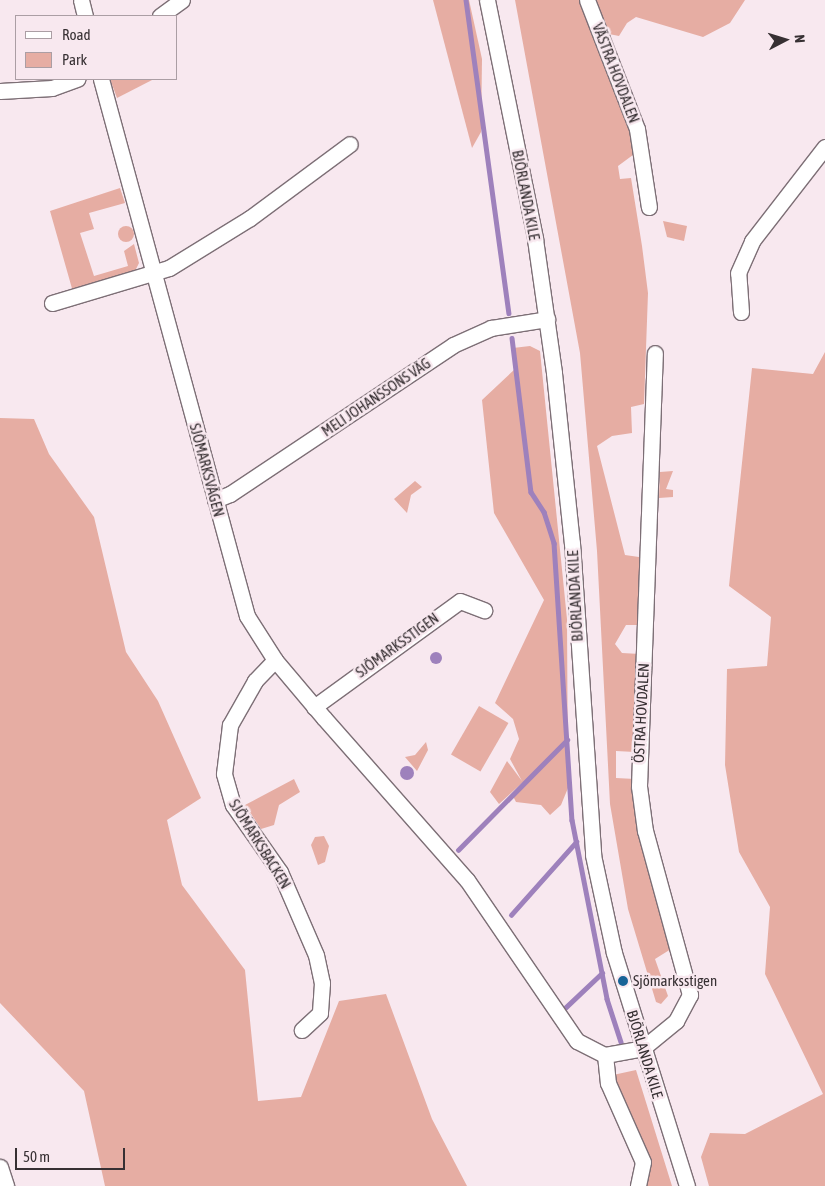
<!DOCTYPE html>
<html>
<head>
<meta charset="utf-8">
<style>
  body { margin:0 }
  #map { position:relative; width:825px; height:1186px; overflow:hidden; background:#f8e8ef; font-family:"Asap Condensed",sans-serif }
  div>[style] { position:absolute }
  .green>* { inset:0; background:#e6ada3; transform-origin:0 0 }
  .round { border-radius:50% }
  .water>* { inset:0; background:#9e81bc }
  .stream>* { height:4.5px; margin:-2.25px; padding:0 2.25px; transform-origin:2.25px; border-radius:2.25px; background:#9e81bc }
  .roads { filter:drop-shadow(1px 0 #7d6f76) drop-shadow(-1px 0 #7d6f76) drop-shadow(0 1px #7d6f76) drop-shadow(0 -1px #7d6f76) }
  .street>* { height:15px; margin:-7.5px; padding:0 7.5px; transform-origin:7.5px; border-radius:7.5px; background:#fff }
  .dots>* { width:14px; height:14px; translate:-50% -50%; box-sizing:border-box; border:2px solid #f8e8ef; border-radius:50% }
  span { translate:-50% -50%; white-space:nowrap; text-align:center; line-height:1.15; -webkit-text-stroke:5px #f8e8ef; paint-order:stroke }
  .street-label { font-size:15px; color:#373033 }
  .poi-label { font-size:15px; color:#373033 }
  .left { translate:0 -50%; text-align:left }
  .legend { position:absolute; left:15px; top:15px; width:162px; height:65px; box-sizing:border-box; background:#f8e8ef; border:1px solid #ab9ea4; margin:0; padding:6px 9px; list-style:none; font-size:15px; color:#373033 }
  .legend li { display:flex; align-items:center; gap:10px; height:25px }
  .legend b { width:25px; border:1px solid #ab9ea4 }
  .north { position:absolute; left:760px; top:15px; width:50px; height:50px; -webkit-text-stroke:4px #f8e8ef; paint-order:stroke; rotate:85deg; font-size:14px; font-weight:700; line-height:20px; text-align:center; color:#373033 }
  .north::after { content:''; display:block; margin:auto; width:18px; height:22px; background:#373033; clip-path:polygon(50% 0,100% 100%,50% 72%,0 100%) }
  .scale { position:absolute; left:15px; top:1148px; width:110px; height:22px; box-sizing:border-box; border:2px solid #373033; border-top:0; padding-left:6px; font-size:15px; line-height:18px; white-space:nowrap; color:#373033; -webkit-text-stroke:4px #f8e8ef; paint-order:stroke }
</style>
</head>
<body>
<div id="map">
  <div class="green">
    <div style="clip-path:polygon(433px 0,469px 0,482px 59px,481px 132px,472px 148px)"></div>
    <div style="clip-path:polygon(515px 0,582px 0,637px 152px,618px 166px,620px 179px,631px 178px,642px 246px,648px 293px,644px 404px,631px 407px,632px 433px,612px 436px,597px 446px,625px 555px,646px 558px,643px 625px,626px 625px,615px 644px,622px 653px,640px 654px,635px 752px,616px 751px,616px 778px,635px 779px,671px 949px,655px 959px,668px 996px,661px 1004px,656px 1002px,628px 909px,610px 804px,597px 551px,580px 353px)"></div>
    <div style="clip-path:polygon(594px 0,745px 0,730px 23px,703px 37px,636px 17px,627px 23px,619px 36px,609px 34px)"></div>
    <div style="clip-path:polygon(110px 79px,154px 79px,117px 98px)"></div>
    <div style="clip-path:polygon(120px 188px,125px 203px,89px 213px,94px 229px,80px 233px,94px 276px,128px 266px,124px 251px,134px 244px,139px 263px,133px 275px,73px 292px,50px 211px)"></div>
    <div style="clip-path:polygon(663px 221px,687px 226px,684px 241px,667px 237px)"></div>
    <div class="round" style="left:118px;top:226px;width:16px;height:16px"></div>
    <div style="clip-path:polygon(530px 346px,540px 351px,567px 619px,568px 788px,561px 805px,550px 815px,541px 805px,516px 802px,513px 796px,523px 782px,499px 804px,490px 792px,507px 761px,522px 781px,510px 759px,519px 739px,513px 719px,495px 703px,544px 600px,494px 513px,482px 400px,515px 369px,513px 348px)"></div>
    <div style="clip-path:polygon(825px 352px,825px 1186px,709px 1186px,701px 1157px,710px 1133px,745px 1134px,823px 1094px,765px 974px,770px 907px,739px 852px,725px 765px,727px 669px,767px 666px,771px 617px,729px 586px,752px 368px,813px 374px)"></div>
    <div style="clip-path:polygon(0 418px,34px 419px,49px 454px,94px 517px,126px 652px,158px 701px,201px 798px,167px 820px,182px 885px,245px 970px,258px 1101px,301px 1097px,339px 1001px,386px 994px,432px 1119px,467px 1186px,105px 1186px,84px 1091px,0 1003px)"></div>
    <div style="clip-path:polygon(673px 471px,666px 489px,673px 490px,673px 497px,659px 498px,660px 472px)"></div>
    <div style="clip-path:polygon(415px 481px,422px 487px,411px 495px,407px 513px,394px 499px)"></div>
    <div style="left:479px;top:706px;width:34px;height:56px;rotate:30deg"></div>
    <div style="clip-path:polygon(426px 742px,428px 750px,417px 771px,405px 757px,415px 755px)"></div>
    <div style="clip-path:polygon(294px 779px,300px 792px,279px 805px,274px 825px,261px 829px,245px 805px)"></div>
    <div style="clip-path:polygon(324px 836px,329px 846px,325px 862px,318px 865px,311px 845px,315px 837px)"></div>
    <div style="clip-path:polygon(636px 1070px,672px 1186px,642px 1186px,645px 1149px,613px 1075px)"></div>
  </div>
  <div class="water">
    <div class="round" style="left:430px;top:652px;width:12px;height:12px"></div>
    <div class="round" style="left:400px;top:766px;width:14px;height:14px"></div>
  </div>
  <div class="stream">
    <div style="left:466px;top:0;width:316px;rotate:82.2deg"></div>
    <div style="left:512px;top:338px;width:155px;rotate:83deg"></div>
    <div style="left:531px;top:492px;width:24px;rotate:57deg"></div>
    <div style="left:544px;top:512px;width:33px;rotate:72deg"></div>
    <div style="left:554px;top:543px;width:278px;rotate:86.3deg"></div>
    <div style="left:572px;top:820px;width:182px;rotate:78.9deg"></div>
    <div style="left:607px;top:999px;width:45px;rotate:72deg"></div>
    <div style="left:458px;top:850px;width:155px;rotate:-45.3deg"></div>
    <div style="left:511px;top:915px;width:98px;rotate:-48.3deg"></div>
    <div style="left:565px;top:1008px;width:51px;rotate:-43.4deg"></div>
  </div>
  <div class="roads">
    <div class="street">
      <div style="left:81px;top:0;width:16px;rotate:76deg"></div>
      <div style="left:487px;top:0;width:244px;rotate:78.6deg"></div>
      <div style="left:535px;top:239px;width:135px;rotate:81.9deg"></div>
      <div style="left:554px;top:373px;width:171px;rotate:84deg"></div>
      <div style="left:572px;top:543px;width:313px;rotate:86.1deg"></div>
      <div style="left:593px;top:855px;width:100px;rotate:77.9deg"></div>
      <div style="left:614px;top:953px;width:244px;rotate:72.6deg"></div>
      <div style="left:587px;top:0;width:138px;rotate:68.8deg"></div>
      <div style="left:637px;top:129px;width:79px;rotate:81.3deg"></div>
      <div style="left:160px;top:16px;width:27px;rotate:-36deg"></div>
      <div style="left:101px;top:79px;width:556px;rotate:74.79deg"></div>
      <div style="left:247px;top:616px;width:52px;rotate:57.5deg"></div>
      <div style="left:275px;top:660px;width:76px;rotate:49.8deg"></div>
      <div style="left:324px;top:718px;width:216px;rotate:48.6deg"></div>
      <div style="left:467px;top:880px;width:195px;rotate:55.7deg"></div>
      <div style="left:577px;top:1041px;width:31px;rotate:27deg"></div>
      <div style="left:605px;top:1055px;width:39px;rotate:-10deg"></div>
      <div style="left:643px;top:1048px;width:43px;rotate:-39.3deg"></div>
      <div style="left:676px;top:1021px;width:30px;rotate:-62deg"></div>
      <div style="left:690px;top:995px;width:170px;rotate:-105.3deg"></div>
      <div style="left:645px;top:831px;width:45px;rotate:-97.6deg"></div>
      <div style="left:639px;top:786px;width:433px;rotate:-87.9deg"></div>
      <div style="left:0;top:91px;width:52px;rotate:-3.3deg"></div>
      <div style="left:52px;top:88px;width:27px;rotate:-20deg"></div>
      <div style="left:52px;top:303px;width:122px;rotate:-16.7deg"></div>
      <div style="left:169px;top:268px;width:95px;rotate:-31.7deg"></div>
      <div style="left:250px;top:218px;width:124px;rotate:-36.5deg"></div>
      <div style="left:741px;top:312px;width:39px;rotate:-94deg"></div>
      <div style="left:738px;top:273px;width:35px;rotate:-66deg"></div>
      <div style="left:752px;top:241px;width:119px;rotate:-52.2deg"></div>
      <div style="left:215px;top:500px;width:16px;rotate:-22deg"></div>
      <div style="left:230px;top:494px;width:268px;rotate:-33.7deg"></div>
      <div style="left:453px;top:345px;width:42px;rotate:-24.1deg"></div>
      <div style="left:491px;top:328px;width:57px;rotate:-9.1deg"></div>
      <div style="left:275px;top:660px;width:29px;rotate:134deg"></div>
      <div style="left:255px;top:681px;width:51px;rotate:119.6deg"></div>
      <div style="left:230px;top:725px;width:49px;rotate:97deg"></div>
      <div style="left:224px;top:774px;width:32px;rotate:74deg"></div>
      <div style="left:233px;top:805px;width:82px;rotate:55deg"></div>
      <div style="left:280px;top:872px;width:90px;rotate:66.6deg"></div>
      <div style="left:316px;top:955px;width:29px;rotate:78deg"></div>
      <div style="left:322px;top:983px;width:30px;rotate:94deg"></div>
      <div style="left:320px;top:1013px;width:25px;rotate:137deg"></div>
      <div style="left:314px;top:707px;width:180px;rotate:-36deg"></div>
      <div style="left:460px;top:601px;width:26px;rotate:21deg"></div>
      <div style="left:605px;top:1055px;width:28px;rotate:84deg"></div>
      <div style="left:608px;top:1083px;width:86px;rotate:66.1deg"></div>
      <div style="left:643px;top:1162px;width:25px;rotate:102deg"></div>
      <div style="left:0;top:1167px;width:20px;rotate:72deg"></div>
    </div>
  </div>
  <div class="dots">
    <div style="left:623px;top:981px;background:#186497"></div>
  </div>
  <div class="street-label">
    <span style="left:616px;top:73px;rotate:69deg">VÄSTRA HOVDALEN</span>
    <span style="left:526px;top:195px;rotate:79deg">BJÖRLANDA KILE</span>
    <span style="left:376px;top:397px;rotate:-34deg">MELI JOHANSSONS VÄG</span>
    <span style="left:207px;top:470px;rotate:75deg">SJÖMARKSVÄGEN</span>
    <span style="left:575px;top:596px;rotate:-93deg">BJÖRLANDA KILE</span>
    <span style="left:397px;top:645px;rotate:-36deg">SJÖMARKSSTIGEN</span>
    <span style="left:641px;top:713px;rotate:-87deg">ÖSTRA HOVDALEN</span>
    <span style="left:260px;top:844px;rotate:58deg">SJÖMARKSBACKEN</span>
    <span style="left:645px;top:1054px;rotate:73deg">BJÖRLANDA KILE</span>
  </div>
  <div class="poi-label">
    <span class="left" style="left:633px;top:981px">Sjömarksstigen</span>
  </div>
  <ul class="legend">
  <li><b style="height:6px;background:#fff"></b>Road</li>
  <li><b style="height:14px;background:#e6ada3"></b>Park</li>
  </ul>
  <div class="north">N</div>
  <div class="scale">50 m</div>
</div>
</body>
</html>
